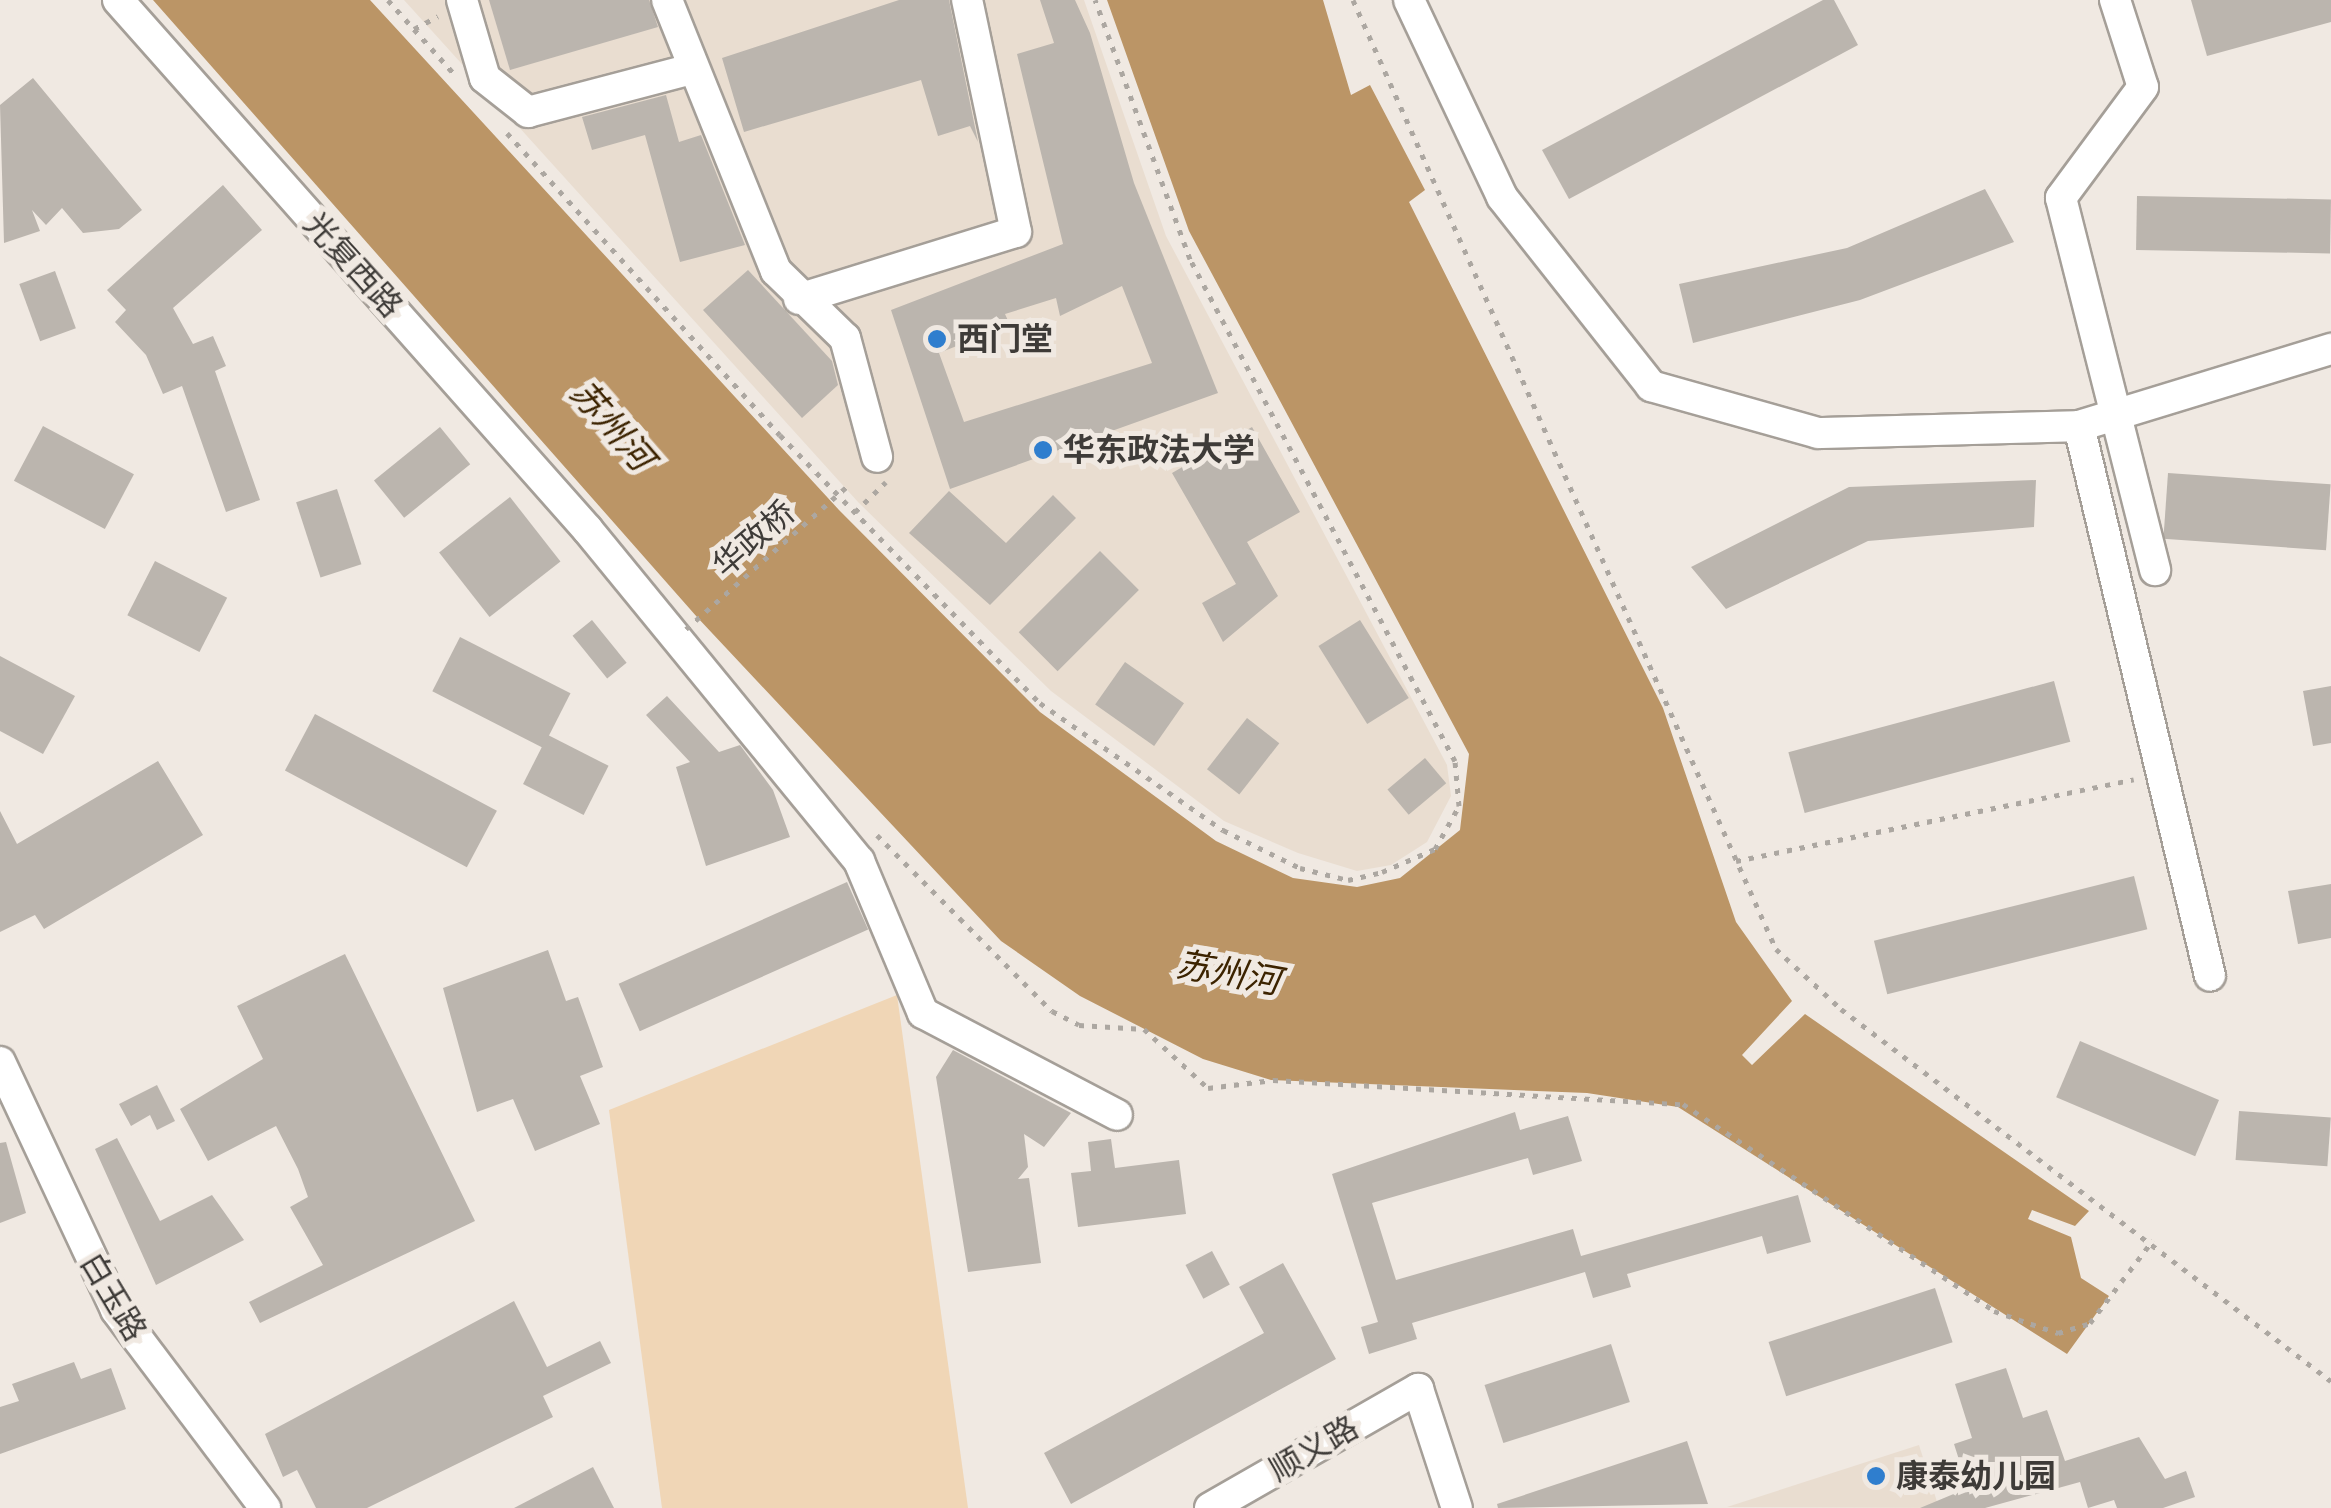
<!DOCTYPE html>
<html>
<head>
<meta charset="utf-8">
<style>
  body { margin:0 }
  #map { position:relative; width:2331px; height:1508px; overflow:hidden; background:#f0e9e2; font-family:"Roboto Serif","Noto Sans SC",serif }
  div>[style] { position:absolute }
  .built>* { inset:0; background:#e9ddd0 }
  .green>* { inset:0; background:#f0d6b6 }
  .water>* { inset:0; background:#bb9566 }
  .building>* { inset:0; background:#bbb5ae; transform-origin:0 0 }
  .path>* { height:5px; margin-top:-2.5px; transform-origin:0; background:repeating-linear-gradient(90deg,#aca7a1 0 5px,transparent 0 13px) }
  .roads { filter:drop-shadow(2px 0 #a59f98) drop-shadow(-2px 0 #a59f98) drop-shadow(0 2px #a59f98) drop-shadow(0 -2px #a59f98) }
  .minor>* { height:30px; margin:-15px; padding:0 15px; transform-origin:15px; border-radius:15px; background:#fff }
  .path-bridge>* { height:5px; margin-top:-2.5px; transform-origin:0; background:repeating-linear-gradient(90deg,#aca7a1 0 5px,transparent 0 13px) }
  .dots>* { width:28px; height:28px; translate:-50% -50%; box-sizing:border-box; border:5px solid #f0e9e2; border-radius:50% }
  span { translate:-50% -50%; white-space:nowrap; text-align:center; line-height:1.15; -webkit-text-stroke:10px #f0e9e2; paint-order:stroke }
  .street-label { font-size:32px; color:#3e3b38 }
  .poi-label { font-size:32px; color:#3e3b38; font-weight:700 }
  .left { translate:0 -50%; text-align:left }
  .water-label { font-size:35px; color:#3c2300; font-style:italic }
</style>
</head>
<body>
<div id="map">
  <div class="built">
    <div style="clip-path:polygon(404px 0,1084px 0,1166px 236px,1447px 765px,1451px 796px,1427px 842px,1391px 865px,1357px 871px,1298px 853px,1224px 821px,1051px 691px,858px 502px)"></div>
    <div style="clip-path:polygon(1919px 1445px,1939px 1508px,1727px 1507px)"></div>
  </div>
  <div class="green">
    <div style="clip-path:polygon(897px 995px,968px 1508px,662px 1508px,609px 1110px)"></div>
  </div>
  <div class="water">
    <div style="clip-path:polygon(153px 0,370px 0,839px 510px,1040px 712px,1216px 841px,1293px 878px,1357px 887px,1400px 878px,1460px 830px,1469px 754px,1189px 231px,1107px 0,1323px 0,1351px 95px,1370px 85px,1425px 190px,1409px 202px,1663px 708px,1736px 922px,1792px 1001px,1742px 1055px,1752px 1065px,1805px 1014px,2089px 1211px,2075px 1226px,2032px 1210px,2028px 1219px,2071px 1237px,2081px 1278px,2109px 1296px,2067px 1354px,1678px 1107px,1587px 1093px,1271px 1080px,1203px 1059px,1080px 996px,1001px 941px,697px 617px)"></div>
  </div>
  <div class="building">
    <div style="clip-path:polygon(489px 0,649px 0,658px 27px,510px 70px)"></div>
    <div style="clip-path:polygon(899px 0,949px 0,978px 142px,970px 126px,938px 136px,921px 80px,744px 132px,722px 58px)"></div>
    <div style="clip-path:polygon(evenodd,1040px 0,1075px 0,1090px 33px,1134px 183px,1218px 393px,950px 489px,891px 310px,1063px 244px,1017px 54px,1054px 43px,1040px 0,1122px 286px,1152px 363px,964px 422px,939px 353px,1010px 325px,1005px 314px,1056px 298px,1060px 316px,1122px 286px)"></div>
    <div style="clip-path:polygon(1823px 0,1834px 0,1858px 45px,1569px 199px,1542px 150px)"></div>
    <div style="clip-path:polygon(2191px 0,2331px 0,2331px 22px,2207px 56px)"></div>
    <div style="clip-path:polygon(33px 78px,142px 210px,119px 229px,83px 233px,62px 208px,46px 225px,32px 210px,40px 231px,4px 243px,0 105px)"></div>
    <div style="clip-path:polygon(666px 95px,679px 142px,701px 135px,745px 245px,680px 262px,645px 135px,592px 150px,582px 117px)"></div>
    <div style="clip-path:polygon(223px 185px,262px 230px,173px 308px,193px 344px,213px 336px,226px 366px,215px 371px,260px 500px,226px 512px,182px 386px,163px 394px,146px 355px,115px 322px,126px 310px,107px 290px)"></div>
    <div style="clip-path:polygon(1985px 189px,2014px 242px,1860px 300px,1693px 343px,1679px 284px,1847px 248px)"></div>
    <div style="left:2137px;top:196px;width:194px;height:54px;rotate:1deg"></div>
    <div style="clip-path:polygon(748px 270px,832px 361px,838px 385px,802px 418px,703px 310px)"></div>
    <div style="left:55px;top:271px;width:61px;height:38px;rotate:70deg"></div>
    <div style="left:43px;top:426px;width:103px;height:62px;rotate:28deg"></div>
    <div style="left:440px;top:427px;width:48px;height:85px;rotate:51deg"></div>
    <div style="clip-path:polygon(1252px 427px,1300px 512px,1247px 542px,1278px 596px,1223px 642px,1202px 603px,1236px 584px,1172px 473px)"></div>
    <div style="left:2168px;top:473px;width:163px;height:66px;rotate:4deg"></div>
    <div style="clip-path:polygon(2036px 480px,2034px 527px,1868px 541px,1726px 609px,1691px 567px,1849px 487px)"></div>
    <div style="left:337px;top:489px;width:79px;height:43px;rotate:72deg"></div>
    <div style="clip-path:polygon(949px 491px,1006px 543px,1053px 495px,1076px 518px,990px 605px,909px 533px)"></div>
    <div style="left:510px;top:497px;width:82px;height:90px;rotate:52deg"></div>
    <div style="left:1100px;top:551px;width:55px;height:115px;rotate:45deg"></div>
    <div style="left:155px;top:561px;width:81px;height:61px;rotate:27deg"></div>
    <div style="left:592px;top:620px;width:55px;height:25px;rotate:51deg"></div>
    <div style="left:1360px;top:620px;width:92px;height:49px;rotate:58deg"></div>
    <div style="left:460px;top:637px;width:124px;height:61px;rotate:27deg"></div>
    <div style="clip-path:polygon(0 656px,75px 696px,43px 754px,0 731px)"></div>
    <div style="left:1125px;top:662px;width:72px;height:52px;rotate:35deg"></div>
    <div style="left:2054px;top:681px;width:63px;height:275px;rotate:75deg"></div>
    <div style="clip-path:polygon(2331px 686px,2331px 743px,2313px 746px,2303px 691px)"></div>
    <div style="clip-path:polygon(667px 696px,719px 752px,740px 745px,773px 790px,790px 837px,706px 866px,676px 767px,690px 762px,646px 715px)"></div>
    <div style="left:315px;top:714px;width:206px;height:64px;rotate:28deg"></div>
    <div style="left:1247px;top:718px;width:41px;height:65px;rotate:38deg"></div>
    <div style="left:548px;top:735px;width:68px;height:55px;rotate:27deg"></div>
    <div style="left:1425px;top:758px;width:33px;height:49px;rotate:50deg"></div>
    <div style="clip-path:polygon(158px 761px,203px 835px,44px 929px,35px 915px,0 932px,0 811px,17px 844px)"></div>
    <div style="left:2134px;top:876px;width:55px;height:268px;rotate:76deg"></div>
    <div style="left:847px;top:882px;width:52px;height:250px;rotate:66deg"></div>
    <div style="clip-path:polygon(2331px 884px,2331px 938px,2298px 944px,2288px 891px)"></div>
    <div style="clip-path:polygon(548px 950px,566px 1001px,578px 997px,603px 1067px,580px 1076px,600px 1124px,535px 1151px,513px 1099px,477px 1112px,443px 988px)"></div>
    <div style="clip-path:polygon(345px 954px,475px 1221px,260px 1323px,249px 1302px,323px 1265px,290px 1207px,308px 1197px,298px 1169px,276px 1126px,208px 1161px,180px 1109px,263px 1059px,237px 1006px)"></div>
    <div style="left:2080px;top:1041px;width:151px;height:61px;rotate:23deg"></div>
    <div style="clip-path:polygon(953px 1050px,1071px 1113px,1044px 1147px,1024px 1134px,1028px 1167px,1018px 1179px,1029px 1178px,1041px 1263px,968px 1272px,936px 1077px)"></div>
    <div style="clip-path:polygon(157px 1085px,175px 1121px,157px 1130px,150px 1115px,131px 1126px,119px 1104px)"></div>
    <div style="left:2239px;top:1111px;width:92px;height:49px;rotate:4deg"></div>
    <div style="clip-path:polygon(1515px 1112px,1520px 1130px,1568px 1116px,1582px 1161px,1533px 1175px,1528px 1158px,1372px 1203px,1396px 1280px,1573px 1229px,1581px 1256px,1798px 1195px,1811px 1242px,1767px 1254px,1762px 1236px,1627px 1274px,1631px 1287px,1593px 1298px,1585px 1272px,1412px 1323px,1417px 1339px,1369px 1354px,1361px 1327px,1378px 1322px,1332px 1174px)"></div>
    <div style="clip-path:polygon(117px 1138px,160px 1221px,212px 1195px,244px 1240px,156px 1285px,95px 1149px)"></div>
    <div style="clip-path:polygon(1111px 1139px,1115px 1168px,1179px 1160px,1186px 1214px,1078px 1227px,1071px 1173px,1091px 1171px,1088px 1142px)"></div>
    <div style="clip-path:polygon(6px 1142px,26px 1213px,0 1223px,0 1143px)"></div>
    <div style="left:1212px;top:1251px;width:38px;height:30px;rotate:62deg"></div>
    <div style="clip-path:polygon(1283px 1263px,1336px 1359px,1071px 1504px,1044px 1453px,1264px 1333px,1239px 1287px)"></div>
    <div style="left:1935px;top:1288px;width:57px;height:175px;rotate:72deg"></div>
    <div style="clip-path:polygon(514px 1301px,547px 1367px,600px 1341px,611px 1363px,543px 1396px,553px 1417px,367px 1508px,316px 1508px,297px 1470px,283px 1477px,265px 1434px)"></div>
    <div style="left:1611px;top:1344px;width:61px;height:133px;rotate:72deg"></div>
    <div style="clip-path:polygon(74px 1362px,81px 1379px,111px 1368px,126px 1409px,0 1454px,0 1407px,19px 1401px,12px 1384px)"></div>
    <div style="clip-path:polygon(2006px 1368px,2023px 1418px,2047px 1410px,2065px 1461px,2139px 1437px,2165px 1479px,2186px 1471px,2195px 1497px,2163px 1508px,2117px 1508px,2114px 1500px,2088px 1508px,2080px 1482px,1985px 1508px,1920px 1508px,1968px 1488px,1954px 1444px,1972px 1438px,1955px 1384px)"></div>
    <div style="clip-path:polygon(1687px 1441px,1708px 1504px,1498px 1508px,1497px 1504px)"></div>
    <div style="clip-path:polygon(593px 1467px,614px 1508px,514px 1508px)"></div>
  </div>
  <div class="path">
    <div style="left:388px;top:0;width:102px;rotate:48.2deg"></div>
    <div style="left:1353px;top:0;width:1039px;rotate:65.98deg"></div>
    <div style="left:1776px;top:949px;width:88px;rotate:42.7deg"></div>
    <div style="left:1841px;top:1009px;width:615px;rotate:37.21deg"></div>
    <div style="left:414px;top:29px;width:27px;rotate:-28deg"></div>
    <div style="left:507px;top:133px;width:407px;rotate:47.9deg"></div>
    <div style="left:780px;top:435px;width:373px;rotate:45.9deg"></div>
    <div style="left:1040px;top:703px;width:223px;rotate:34.8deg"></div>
    <div style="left:1223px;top:830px;width:86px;rotate:26.3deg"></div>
    <div style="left:1300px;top:868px;width:49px;rotate:14deg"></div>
    <div style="left:1348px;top:880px;width:35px;rotate:-13deg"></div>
    <div style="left:1382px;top:872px;width:58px;rotate:-23.5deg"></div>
    <div style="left:1435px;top:849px;width:49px;rotate:-60.8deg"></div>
    <div style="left:1459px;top:806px;width:45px;rotate:-95.1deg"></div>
    <div style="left:1455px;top:761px;width:568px;rotate:-117.83deg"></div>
    <div style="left:1190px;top:259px;width:276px;rotate:-110.1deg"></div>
    <div style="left:855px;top:512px;width:43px;rotate:-44.1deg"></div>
    <div style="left:877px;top:835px;width:248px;rotate:45.2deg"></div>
    <div style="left:1052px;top:1011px;width:30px;rotate:27deg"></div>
    <div style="left:1079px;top:1025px;width:65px;rotate:3.5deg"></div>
    <div style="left:1144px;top:1029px;width:87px;rotate:42.7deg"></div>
    <div style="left:1208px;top:1088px;width:65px;rotate:-7deg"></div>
    <div style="left:1273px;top:1080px;width:411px;rotate:3.4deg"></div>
    <div style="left:1683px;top:1104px;width:374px;rotate:33.6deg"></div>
    <div style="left:1994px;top:1311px;width:68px;rotate:19deg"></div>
    <div style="left:2058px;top:1333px;width:34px;rotate:-17deg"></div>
    <div style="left:2090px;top:1323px;width:104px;rotate:-52.8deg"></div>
    <div style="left:1736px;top:861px;width:406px;rotate:-11.6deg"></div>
  </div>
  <div class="roads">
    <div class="minor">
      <div style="left:118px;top:0;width:708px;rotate:48.43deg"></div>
      <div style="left:588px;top:530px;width:428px;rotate:50.7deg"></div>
      <div style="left:859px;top:861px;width:165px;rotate:67.2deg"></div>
      <div style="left:923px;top:1013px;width:219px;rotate:27.7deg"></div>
      <div style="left:462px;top:0;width:81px;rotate:73.6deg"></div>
      <div style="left:485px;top:78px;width:55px;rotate:38.3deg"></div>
      <div style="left:528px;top:112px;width:165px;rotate:-14.7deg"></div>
      <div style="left:667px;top:0;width:292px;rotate:68.1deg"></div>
      <div style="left:776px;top:271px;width:96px;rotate:44.2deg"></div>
      <div style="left:845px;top:338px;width:123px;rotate:74.9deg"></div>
      <div style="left:1409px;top:0;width:218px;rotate:64.7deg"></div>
      <div style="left:1502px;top:197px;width:241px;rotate:51.7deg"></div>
      <div style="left:1651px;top:386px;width:173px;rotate:15.7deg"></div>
      <div style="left:1818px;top:433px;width:261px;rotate:-1.5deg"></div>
      <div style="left:2079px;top:426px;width:264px;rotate:-17deg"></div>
      <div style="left:2115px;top:0;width:91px;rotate:72.2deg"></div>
      <div style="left:2143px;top:87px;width:138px;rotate:126.5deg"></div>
      <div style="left:2061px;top:198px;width:384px;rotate:75.8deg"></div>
      <div style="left:799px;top:299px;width:227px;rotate:-17.2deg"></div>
      <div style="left:1016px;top:232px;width:237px;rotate:-101.9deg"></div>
      <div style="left:2079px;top:426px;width:565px;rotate:76.6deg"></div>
      <div style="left:0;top:1062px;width:274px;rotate:64.9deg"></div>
      <div style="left:116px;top:1310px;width:248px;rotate:53deg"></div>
      <div style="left:1210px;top:1508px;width:240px;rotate:-29.8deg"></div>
      <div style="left:1418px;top:1389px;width:125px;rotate:71.9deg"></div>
    </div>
  </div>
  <div class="path-bridge">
    <div style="left:686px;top:629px;width:220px;rotate:-41.5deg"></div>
  </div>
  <div class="dots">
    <div style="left:937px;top:339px;background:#2f7ece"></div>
    <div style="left:1043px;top:450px;background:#2f7ece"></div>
    <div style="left:1876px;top:1476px;background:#2f7ece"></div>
  </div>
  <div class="street-label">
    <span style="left:353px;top:265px;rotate:48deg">光复西路</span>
    <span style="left:754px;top:539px;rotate:-41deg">华政桥</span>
    <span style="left:113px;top:1297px;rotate:59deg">白玉路</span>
    <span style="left:1314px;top:1449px;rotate:-30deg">顺义路</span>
  </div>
  <div class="poi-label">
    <span class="left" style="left:957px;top:339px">西门堂</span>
    <span class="left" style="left:1063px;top:450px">华东政法大学</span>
    <span class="left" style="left:1896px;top:1476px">康泰幼儿园</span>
  </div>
  <div class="water-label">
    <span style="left:611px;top:426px;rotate:49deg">苏州河</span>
    <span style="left:1228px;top:974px;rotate:10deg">苏州河</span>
  </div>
</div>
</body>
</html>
